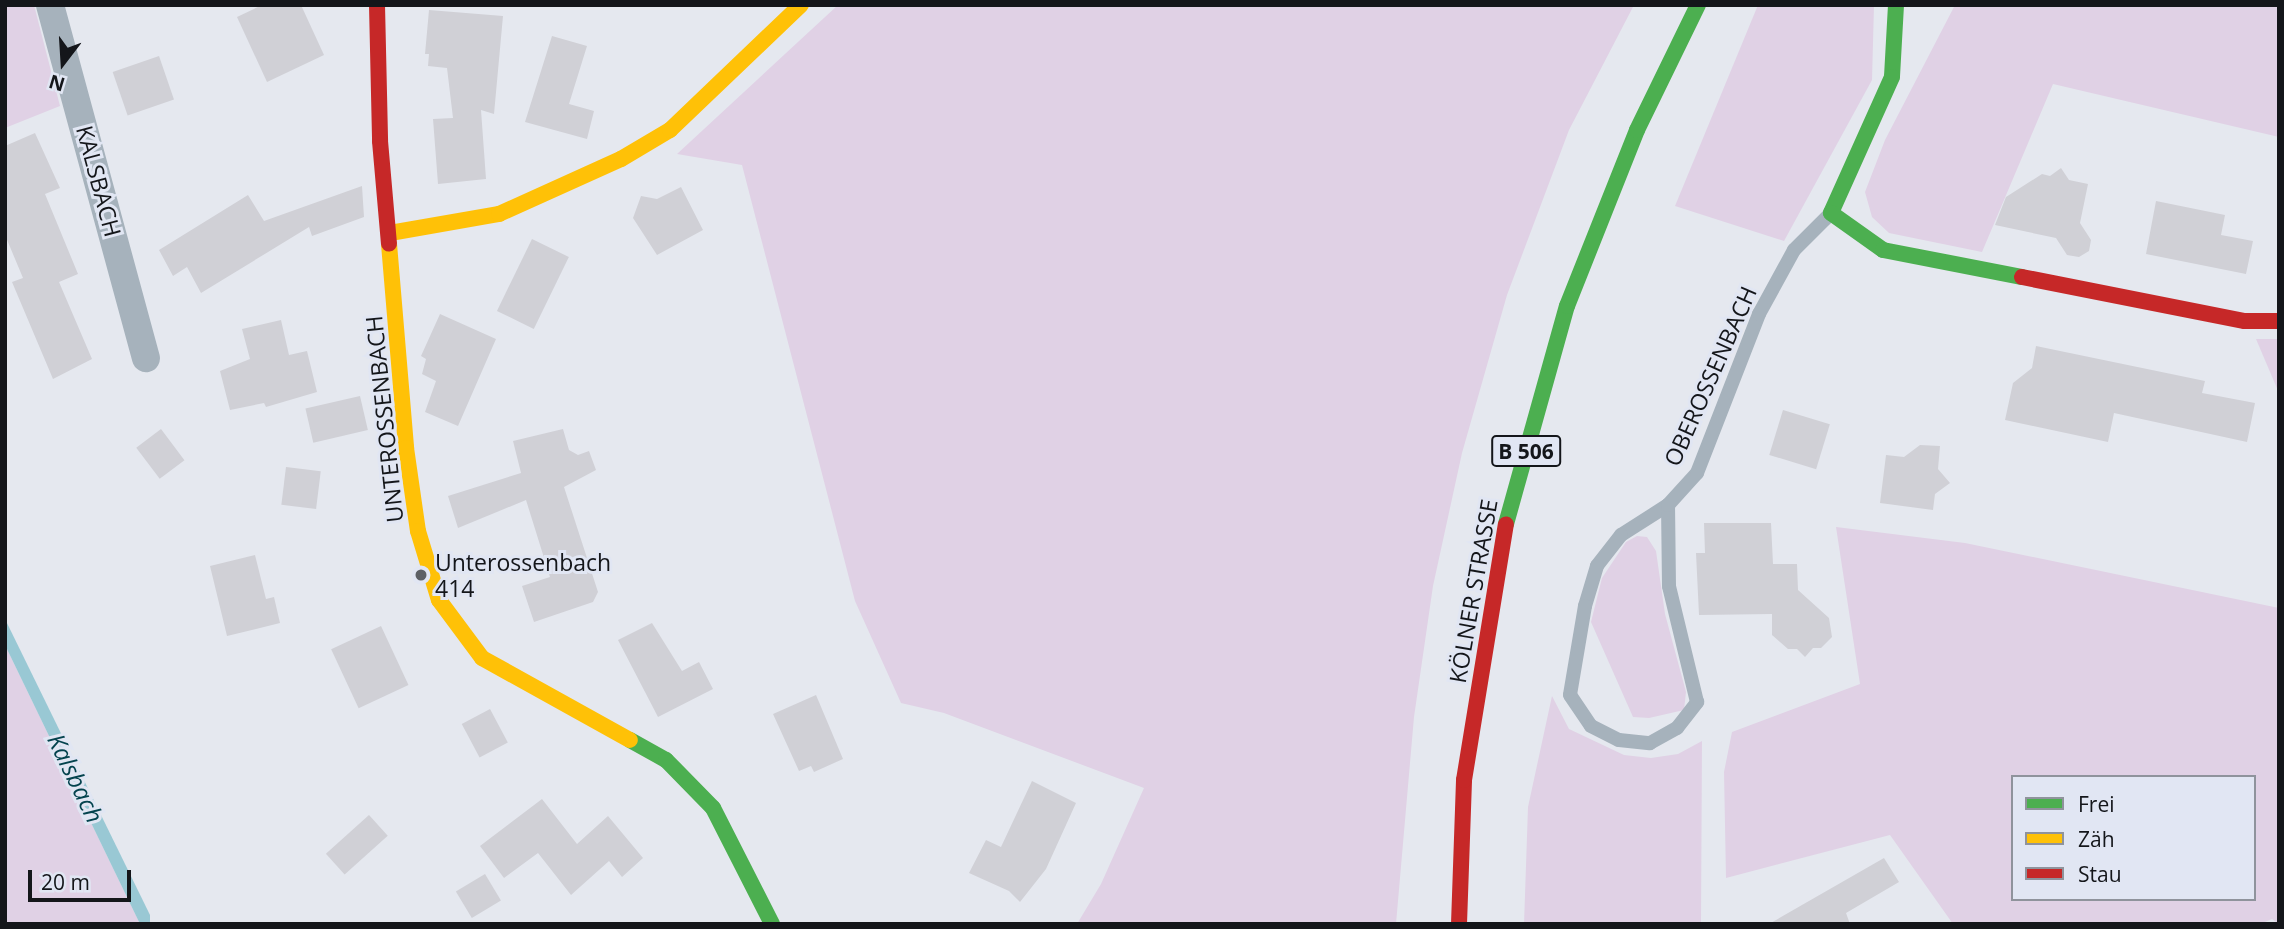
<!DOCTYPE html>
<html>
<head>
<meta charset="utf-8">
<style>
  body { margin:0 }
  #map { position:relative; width:2284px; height:929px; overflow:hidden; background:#e5e8ef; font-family:"Open Sans",sans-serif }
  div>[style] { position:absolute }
  .green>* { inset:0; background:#e0d1e5 }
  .water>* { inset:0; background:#99c8d4 }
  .building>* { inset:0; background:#d0d0d6; transform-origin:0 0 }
  .lane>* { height:14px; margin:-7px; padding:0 7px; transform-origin:7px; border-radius:7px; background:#a6b2bc }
  .street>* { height:28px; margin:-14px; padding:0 14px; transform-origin:14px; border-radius:14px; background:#a6b2bc }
  .fast>* { height:16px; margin:-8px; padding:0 8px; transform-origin:8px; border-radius:8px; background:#4caf50 }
  .slow>* { height:16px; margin:-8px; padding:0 8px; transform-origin:8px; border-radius:8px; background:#ffc107 }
  .jam>* { height:16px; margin:-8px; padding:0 8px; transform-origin:8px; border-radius:8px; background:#c62828 }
  .dots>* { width:19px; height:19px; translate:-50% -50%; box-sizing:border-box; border:4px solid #e1e6f3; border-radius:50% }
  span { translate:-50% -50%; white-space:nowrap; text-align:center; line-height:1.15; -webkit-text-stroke:6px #e1e6f3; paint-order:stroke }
  .shield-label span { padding:2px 5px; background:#e1e6f3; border:2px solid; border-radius:5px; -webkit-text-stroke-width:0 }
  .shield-label { font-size:21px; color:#14161a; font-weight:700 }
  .street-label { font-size:23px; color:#14161a }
  .poi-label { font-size:23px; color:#14161a }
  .left { translate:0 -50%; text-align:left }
  .water-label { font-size:24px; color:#04434e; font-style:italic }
  .frame { position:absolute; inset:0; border:7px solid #14161a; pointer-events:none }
  .legend { position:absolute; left:2011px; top:775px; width:245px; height:126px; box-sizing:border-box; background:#e1e6f3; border:2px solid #8f939c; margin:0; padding:9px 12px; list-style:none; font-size:21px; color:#14161a }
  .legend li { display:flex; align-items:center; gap:14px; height:35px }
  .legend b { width:35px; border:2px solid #8f939c }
  .north { position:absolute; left:28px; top:28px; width:70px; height:70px; -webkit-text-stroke:5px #e1e6f3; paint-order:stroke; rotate:197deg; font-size:19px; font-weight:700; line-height:28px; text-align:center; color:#14161a }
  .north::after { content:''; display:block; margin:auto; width:24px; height:32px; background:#14161a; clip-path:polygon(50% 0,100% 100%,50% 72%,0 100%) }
  .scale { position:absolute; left:28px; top:870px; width:103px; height:32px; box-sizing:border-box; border:4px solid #14161a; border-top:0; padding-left:9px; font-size:21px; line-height:24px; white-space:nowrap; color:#14161a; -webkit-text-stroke:5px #e1e6f3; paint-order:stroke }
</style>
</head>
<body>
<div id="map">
  <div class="green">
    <div style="clip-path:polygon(5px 5px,34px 5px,60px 106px,5px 128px)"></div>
    <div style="clip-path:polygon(838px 5px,1634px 5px,1569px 130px,1507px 295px,1462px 453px,1433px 586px,1414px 717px,1396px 924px,1077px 924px,1101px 884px,1144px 788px,944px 713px,901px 703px,855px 601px,742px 165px,677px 154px)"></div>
    <div style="clip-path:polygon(1758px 5px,1874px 5px,1872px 80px,1784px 241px,1675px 206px)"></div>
    <div style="clip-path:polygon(1955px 5px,2279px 5px,2279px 137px,2053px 84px,1982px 252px,1889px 233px,1872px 217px,1865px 192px,1885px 140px)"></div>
    <div style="clip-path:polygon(2256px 339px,2279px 339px,2279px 393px)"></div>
    <div style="clip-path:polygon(evenodd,1836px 527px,1965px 543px,2279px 608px,2279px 924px,2272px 919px,2260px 924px,1953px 924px,1890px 835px,1726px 878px,1724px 772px,1732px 732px,1860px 684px,1836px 527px,2013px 777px,2254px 777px,2254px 899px,2013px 899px,2013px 777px)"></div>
    <div style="clip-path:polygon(1637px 536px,1647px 537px,1656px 551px,1665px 614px,1686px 692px,1684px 710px,1649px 718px,1633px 717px,1591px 622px,1602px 578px,1626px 542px)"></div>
    <div style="clip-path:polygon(5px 645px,140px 924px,5px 924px)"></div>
    <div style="clip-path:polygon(1552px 696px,1569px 729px,1624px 755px,1651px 758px,1678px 754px,1702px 741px,1701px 924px,1524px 924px,1528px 807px)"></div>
  </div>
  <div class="water">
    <div style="clip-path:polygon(5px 619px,150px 915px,150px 924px,140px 924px,5px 645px)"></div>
  </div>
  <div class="building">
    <div style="clip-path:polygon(262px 5px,301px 5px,324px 55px,267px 82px,237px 17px)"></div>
    <div style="clip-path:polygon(429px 10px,503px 16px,494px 114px,481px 110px,486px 179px,438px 184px,433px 119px,453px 118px,447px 68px,428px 66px,429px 54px,425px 54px)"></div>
    <div style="clip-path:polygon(552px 36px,587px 46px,569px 104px,594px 111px,587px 139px,525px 122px)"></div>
    <div style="left:159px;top:56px;width:46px;height:49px;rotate:71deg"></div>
    <div style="clip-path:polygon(35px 133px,60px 188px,45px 194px,78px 274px,59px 282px,92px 359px,53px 379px,12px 282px,23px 278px,5px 235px,5px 146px)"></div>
    <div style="clip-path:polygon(2061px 168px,2069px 180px,2088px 184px,2080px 223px,2091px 240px,2089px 251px,2079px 257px,2067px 255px,2056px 238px,1995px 225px,2006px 197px,2042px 174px,2050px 176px)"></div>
    <div style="clip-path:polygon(362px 186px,364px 217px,312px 236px,309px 227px,201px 293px,187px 267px,173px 276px,159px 250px,248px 195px,264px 221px)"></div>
    <div style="clip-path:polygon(681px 187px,703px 230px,657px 255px,633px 218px,641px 196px,657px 199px)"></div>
    <div style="clip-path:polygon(2156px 201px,2225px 215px,2221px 235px,2253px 241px,2246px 274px,2146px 254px)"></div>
    <div style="left:532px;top:239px;width:41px;height:80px;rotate:26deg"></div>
    <div style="clip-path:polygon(440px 314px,496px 339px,458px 426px,425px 412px,436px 381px,422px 374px,426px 359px,421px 356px)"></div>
    <div style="clip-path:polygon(281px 320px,289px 355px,307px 351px,317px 392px,266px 407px,264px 403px,230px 410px,220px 371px,250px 359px,242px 329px)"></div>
    <div style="clip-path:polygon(2036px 346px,2205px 381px,2202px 393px,2255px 403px,2247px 442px,2114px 413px,2108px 442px,2005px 420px,2013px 383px,2032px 368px)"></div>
    <div style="left:360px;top:396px;width:35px;height:56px;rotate:77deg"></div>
    <div style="left:1783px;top:410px;width:49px;height:47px;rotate:17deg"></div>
    <div style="left:161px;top:429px;width:39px;height:31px;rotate:53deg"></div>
    <div style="clip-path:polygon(563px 429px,569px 450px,578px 455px,589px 451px,596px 470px,564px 487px,598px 592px,593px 602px,534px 622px,522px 586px,550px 577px,526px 500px,458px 528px,448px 496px,521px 473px,513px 441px)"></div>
    <div style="clip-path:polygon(1920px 445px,1940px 446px,1938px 469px,1950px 483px,1935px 494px,1933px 510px,1880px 503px,1886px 455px,1904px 457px)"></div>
    <div style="left:286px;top:467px;width:35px;height:38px;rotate:7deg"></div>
    <div style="clip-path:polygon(1704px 523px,1771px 523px,1773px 564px,1797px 564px,1798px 590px,1829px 618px,1832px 637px,1821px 648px,1813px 648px,1805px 657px,1797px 649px,1788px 649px,1772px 635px,1772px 614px,1699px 615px,1696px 553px,1705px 553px)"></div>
    <div style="clip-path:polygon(255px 555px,266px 599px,274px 597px,280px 623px,227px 636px,210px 566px)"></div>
    <div style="clip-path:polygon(652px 623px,682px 671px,699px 662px,713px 689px,658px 717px,618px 640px)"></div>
    <div style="left:381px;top:626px;width:65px;height:55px;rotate:65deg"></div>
    <div style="clip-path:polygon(816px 695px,843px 759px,814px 772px,811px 766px,799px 771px,773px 714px)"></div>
    <div style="left:490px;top:709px;width:38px;height:32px;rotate:62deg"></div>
    <div style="clip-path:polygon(1032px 781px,1076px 803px,1046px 869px,1020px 902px,1009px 891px,969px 873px,986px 840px,1001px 847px)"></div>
    <div style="clip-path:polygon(542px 799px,577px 844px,608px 816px,643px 858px,622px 877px,609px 861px,571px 895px,538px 853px,504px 878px,480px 846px)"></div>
    <div style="left:369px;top:815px;width:28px;height:58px;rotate:48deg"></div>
    <div style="clip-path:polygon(1884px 858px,1899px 882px,1846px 913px,1850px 924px,1769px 924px)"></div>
    <div style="left:485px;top:874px;width:31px;height:34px;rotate:59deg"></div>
  </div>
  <div class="lane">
    <div style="left:1668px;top:505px;width:56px;rotate:147.4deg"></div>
    <div style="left:1621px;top:535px;width:39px;rotate:128deg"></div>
    <div style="left:1597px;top:566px;width:42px;rotate:106.7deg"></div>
    <div style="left:1585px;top:606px;width:90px;rotate:99.6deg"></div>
    <div style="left:1570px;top:695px;width:37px;rotate:56deg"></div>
    <div style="left:1591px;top:726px;width:31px;rotate:27deg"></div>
    <div style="left:1619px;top:740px;width:31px;rotate:6deg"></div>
    <div style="left:1650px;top:743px;width:31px;rotate:-29deg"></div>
    <div style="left:1677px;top:728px;width:33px;rotate:-52deg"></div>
    <div style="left:1697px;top:702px;width:119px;rotate:-103.6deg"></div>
    <div style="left:1669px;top:586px;width:81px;rotate:-90.7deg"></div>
    <div style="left:1668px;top:505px;width:43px;rotate:-47.8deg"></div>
    <div style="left:1697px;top:473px;width:171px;rotate:-68.7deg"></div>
    <div style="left:1759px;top:314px;width:73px;rotate:-61.3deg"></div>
    <div style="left:1794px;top:250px;width:51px;rotate:-45deg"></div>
  </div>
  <div class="street">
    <div style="left:50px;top:5px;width:366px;rotate:74.8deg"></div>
  </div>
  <div class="fast">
    <div style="left:1896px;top:5px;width:72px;rotate:93.2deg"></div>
    <div style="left:1892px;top:77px;width:149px;rotate:114.2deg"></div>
    <div style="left:1831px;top:213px;width:64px;rotate:35.4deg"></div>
    <div style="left:1883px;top:250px;width:142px;rotate:11deg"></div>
    <div style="left:1506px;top:524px;width:226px;rotate:-74.4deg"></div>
    <div style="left:1567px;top:306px;width:189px;rotate:-68.3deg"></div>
    <div style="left:1637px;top:130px;width:139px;rotate:-64deg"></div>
    <div style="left:630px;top:740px;width:41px;rotate:29.1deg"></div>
    <div style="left:666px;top:760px;width:67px;rotate:45.6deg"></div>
    <div style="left:713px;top:808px;width:130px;rotate:63deg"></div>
  </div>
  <div class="slow">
    <div style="left:390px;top:233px;width:111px;rotate:-9.9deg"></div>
    <div style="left:499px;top:214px;width:134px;rotate:-24.3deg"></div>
    <div style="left:621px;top:159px;width:57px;rotate:-30.6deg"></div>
    <div style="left:670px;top:130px;width:181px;rotate:-43.7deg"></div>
    <div style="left:389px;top:244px;width:205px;rotate:85.2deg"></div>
    <div style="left:406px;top:448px;width:84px;rotate:81.8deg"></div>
    <div style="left:418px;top:531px;width:72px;rotate:73.1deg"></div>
    <div style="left:439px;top:600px;width:72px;rotate:53.4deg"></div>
    <div style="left:482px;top:658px;width:169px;rotate:29deg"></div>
  </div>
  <div class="jam">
    <div style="left:377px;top:5px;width:136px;rotate:88.7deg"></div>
    <div style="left:380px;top:141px;width:103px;rotate:85deg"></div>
    <div style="left:2022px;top:277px;width:227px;rotate:11.2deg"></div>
    <div style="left:2245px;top:321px;width:34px"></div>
    <div style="left:1459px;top:924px;width:144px;rotate:-88deg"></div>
    <div style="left:1464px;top:780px;width:259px;rotate:-80.7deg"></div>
  </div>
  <div class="dots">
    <div style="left:421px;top:575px;background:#5d6065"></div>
  </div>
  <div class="shield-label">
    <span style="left:1526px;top:451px">B 506</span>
  </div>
  <div class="street-label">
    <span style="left:99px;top:181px;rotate:75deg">KALSBACH</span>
    <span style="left:1710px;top:376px;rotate:-66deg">OBEROSSENBACH</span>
    <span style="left:384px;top:419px;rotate:-96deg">UNTEROSSENBACH</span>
    <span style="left:1473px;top:591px;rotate:-80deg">KÖLNER STRASSE</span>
  </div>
  <div class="poi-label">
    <span class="left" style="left:435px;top:575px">Unterossenbach<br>414</span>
  </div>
  <div class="water-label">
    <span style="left:76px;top:778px;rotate:64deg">Kalsbach</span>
  </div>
  <div class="frame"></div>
  <ul class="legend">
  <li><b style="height:9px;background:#4caf50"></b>Frei</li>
  <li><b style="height:9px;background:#ffc107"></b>Zäh</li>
  <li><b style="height:9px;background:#c62828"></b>Stau</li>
  </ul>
  <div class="north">N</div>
  <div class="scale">20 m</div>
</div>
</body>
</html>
